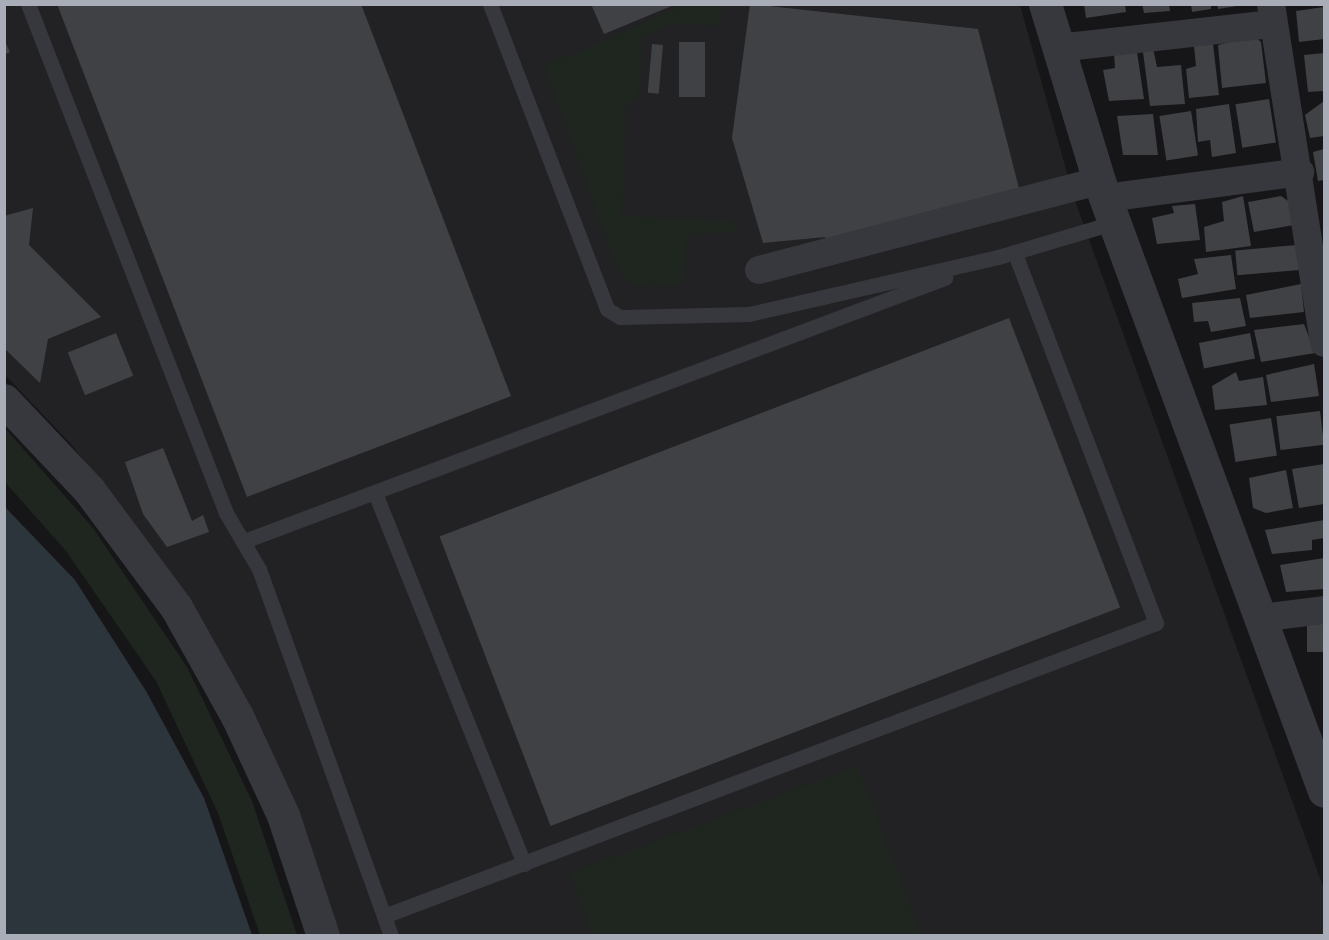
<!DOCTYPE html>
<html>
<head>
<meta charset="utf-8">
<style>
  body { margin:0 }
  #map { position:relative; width:1329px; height:940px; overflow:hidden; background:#161618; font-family:Arial,sans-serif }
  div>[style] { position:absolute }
  .built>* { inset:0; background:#222225 }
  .green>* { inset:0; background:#1e261f }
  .water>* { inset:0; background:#2c353c }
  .building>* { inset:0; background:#404145; transform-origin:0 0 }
  .service>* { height:15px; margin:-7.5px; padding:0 7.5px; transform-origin:7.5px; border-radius:7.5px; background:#37383d }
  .minor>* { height:28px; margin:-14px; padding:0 14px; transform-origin:14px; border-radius:14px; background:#37383d }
  .tertiary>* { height:33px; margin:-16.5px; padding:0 16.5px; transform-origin:16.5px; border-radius:16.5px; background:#37383d }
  span { translate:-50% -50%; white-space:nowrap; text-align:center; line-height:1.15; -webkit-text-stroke:4.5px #111113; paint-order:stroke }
  .frame { position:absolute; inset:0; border:6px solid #a8adb8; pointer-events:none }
</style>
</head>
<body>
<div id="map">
  <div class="built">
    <div style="clip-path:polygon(5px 5px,1020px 5px,1074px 198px,1324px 889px,1324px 935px,337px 935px,128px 516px,69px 442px,5px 375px)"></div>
  </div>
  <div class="green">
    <div style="clip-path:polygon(687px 4px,722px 5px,721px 26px,674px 23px,643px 36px,638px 102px,627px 102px,622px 216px,734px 221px,738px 232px,687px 234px,684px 284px,648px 287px,627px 281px,615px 263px,545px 66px)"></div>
    <div style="clip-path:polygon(4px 427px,93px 528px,187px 667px,252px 801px,297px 935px,260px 935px,218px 813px,156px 681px,66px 551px,5px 482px)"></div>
    <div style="clip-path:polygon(858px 766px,921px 935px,593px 935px,570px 873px)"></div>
  </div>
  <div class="water">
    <div style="clip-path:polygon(5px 507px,75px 580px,146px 691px,204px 798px,252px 935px,5px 935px)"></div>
  </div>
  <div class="building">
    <div style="clip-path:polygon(57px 4px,361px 4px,511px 396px,247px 497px)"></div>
    <div style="clip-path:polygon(591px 4px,674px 4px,674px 5px,604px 34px)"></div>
    <div style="clip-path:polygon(750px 4px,978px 29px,1020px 192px,827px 245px,825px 237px,763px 243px,732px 138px)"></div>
    <div style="clip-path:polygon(1084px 4px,1125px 4px,1126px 12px,1086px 18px)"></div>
    <div style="clip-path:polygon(1142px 4px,1169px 4px,1170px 11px,1144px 13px)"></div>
    <div style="clip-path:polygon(1191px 4px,1211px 4px,1211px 9px,1192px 12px)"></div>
    <div style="clip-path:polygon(1217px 4px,1250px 4px,1218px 9px)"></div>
    <div style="clip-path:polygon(1324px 7px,1324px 39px,1299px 42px,1296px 11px)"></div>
    <div style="clip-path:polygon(1254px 36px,1261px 42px,1266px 83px,1222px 88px,1218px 45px)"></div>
    <div style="clip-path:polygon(4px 39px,10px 52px,4px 55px)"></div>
    <div style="left:679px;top:42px;width:26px;height:55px"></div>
    <div style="left:652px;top:44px;width:11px;height:49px;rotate:5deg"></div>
    <div style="clip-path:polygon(1213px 44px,1219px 95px,1189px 98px,1186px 69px,1196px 66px,1194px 46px)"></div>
    <div style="clip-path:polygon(1153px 48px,1157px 67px,1181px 65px,1185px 104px,1150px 106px,1143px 52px)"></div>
    <div style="clip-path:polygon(1137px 52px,1144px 99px,1109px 101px,1103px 70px,1115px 68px,1114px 53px)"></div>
    <div style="clip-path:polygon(1324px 53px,1324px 91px,1308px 92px,1304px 55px)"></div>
    <div style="left:1269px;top:99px;width:44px;height:34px;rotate:81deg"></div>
    <div style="clip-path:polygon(1324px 101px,1324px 136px,1310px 138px,1305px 115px)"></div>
    <div style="clip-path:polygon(1229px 104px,1236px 153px,1212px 157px,1210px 140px,1198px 142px,1196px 109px)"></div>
    <div style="left:1191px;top:111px;width:45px;height:32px;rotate:81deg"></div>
    <div style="clip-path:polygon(1153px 114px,1158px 155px,1123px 155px,1117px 116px)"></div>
    <div style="clip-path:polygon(1324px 149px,1324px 180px,1318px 181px,1313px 152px)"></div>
    <div style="clip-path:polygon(1243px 196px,1251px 246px,1206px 252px,1204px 227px,1224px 221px,1222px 202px)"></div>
    <div style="clip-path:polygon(1281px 196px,1294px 205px,1294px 225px,1254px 232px,1248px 202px)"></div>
    <div style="clip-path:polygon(1195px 204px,1200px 240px,1157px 244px,1152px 218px,1174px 213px,1172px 206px)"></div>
    <div style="clip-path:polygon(33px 208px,29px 245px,101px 317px,48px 339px,40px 383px,4px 348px,4px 216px)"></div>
    <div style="left:1297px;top:245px;width:25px;height:62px;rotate:85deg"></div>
    <div style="clip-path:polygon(1231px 255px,1236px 289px,1182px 298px,1178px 279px,1198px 274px,1194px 259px)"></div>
    <div style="clip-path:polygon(1301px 284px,1304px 312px,1250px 318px,1246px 295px)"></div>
    <div style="clip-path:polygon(1240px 298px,1246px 326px,1211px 332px,1208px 321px,1194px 322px,1192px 303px)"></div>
    <div style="left:1009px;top:318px;width:310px;height:610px;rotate:69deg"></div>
    <div style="clip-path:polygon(1304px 324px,1315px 353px,1261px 362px,1254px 330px)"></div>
    <div style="left:116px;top:333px;width:46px;height:52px;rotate:68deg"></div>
    <div style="left:1250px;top:333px;width:26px;height:52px;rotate:79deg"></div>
    <div style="clip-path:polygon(1314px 364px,1319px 396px,1271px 402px,1266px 375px)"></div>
    <div style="clip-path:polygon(1236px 372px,1239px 381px,1263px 377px,1267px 405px,1215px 410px,1212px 386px)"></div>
    <div style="left:1320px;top:411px;width:34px;height:44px;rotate:83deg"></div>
    <div style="left:1271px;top:418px;width:38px;height:42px;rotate:81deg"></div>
    <div style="clip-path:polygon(163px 448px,192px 521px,203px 515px,209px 532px,167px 547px,143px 514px,125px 462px)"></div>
    <div style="clip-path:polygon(1324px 464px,1324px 504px,1299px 508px,1292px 469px)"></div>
    <div style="clip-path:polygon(1286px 470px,1293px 508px,1266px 513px,1253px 508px,1249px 478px)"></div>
    <div style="clip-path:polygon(1324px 520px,1324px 538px,1312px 540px,1312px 550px,1272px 554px,1265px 530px)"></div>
    <div style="clip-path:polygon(1324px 558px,1324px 589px,1286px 592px,1280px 565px)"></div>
    <div style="left:1324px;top:619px;width:33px;height:17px;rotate:90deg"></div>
  </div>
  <div class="service">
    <div style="left:28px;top:4px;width:546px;rotate:68.74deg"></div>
    <div style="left:226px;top:513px;width:65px;rotate:59.5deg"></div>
    <div style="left:259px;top:569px;width:390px;rotate:70.2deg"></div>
    <div style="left:490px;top:4px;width:327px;rotate:69deg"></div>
    <div style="left:607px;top:309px;width:15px;rotate:32deg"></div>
    <div style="left:620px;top:317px;width:129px;rotate:-1.3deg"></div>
    <div style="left:749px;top:314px;width:255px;rotate:-12.9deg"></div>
    <div style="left:998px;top:257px;width:123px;rotate:-16.5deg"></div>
    <div style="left:375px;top:493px;width:400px;rotate:68.1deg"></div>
    <div style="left:244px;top:541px;width:749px;rotate:-20.57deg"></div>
    <div style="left:384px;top:916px;width:826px;rotate:-20.78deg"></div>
    <div style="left:1156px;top:623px;width:397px;rotate:-110.9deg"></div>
  </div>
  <div class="minor">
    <div style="left:1271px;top:4px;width:343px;rotate:81.1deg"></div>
    <div style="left:1058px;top:48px;width:216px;rotate:-6.4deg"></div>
    <div style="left:1106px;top:198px;width:196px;rotate:-7.6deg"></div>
    <div style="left:759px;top:270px;width:351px;rotate:-14.7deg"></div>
    <div style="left:1260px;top:618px;width:64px;rotate:-7.1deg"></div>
  </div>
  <div class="tertiary">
    <div style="left:1045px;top:4px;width:185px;rotate:73deg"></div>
    <div style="left:1099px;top:181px;width:650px;rotate:69.75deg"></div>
    <div style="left:4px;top:400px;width:124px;rotate:46.6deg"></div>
    <div style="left:89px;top:490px;width:146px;rotate:53.4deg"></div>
    <div style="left:176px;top:607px;width:125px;rotate:60.8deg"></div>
    <div style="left:237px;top:716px;width:109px;rotate:65.1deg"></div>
    <div style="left:283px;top:815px;width:127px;rotate:71.7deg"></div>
  </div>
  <div class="frame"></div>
</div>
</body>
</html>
